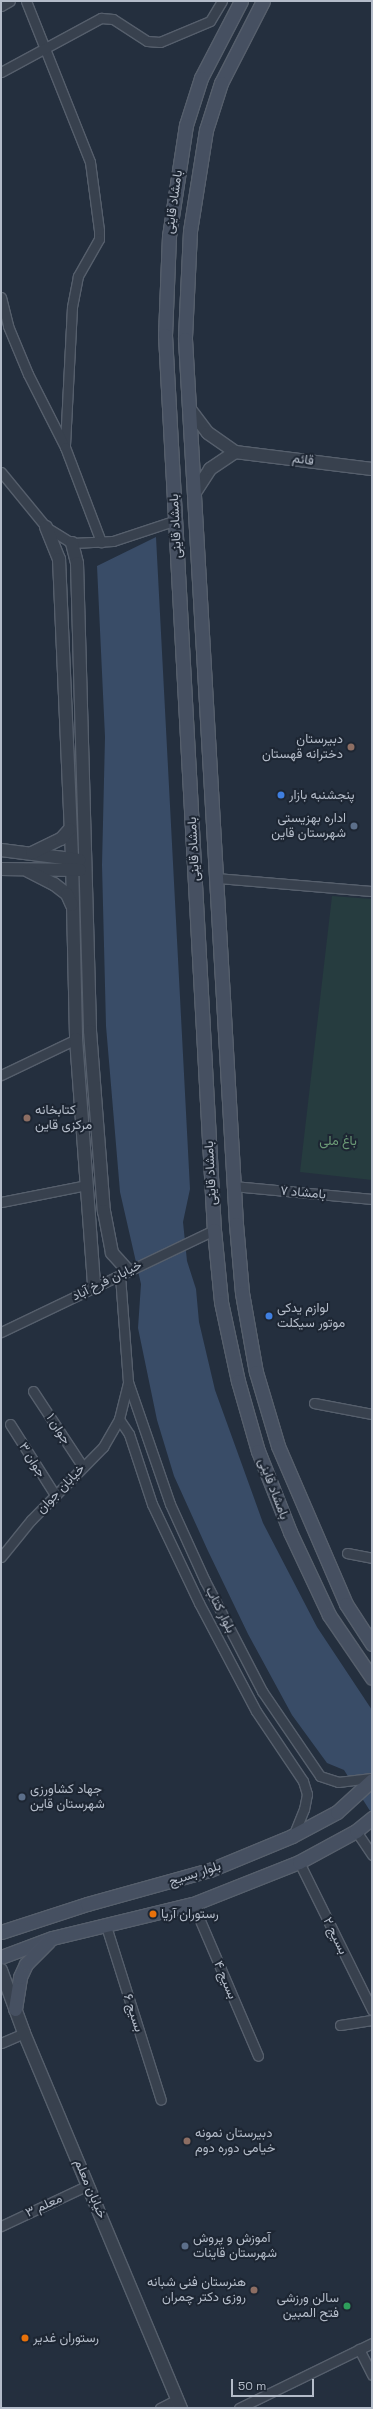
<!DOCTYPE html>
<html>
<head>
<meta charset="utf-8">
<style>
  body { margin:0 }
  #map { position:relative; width:373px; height:2409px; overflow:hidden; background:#242f3e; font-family:"Space Grotesk",Vazirmatn,sans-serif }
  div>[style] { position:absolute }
  .green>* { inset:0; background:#263c3f }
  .water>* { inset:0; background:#394c67 }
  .roads { filter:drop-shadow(1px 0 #565f6c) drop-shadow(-1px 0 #565f6c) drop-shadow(0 1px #565f6c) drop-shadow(0 -1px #565f6c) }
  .minor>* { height:9px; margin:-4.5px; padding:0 4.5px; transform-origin:4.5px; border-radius:4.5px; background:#38414e }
  .tertiary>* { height:12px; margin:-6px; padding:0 6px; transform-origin:6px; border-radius:6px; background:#38414e }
  .secondary>* { height:13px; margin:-6.5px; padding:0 6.5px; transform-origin:6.5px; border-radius:6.5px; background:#465061 }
  .dots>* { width:11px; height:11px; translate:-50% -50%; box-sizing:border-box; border:2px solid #1d2633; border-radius:50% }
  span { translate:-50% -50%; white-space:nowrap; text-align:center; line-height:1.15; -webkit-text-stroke:4px #1d2633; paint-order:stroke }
  .street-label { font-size:13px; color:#b4bcc9 }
  .poi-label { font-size:13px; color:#b4bcc9 }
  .right { translate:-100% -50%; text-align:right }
  .left { translate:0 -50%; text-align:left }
  .park-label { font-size:13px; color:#6b9a76 }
  .frame { position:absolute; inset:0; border:2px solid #b4bcc9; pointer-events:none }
  .scale { position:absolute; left:231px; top:2379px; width:83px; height:18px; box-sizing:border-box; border:2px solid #b4bcc9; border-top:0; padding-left:5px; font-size:12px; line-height:14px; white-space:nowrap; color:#b4bcc9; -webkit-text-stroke:3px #1d2633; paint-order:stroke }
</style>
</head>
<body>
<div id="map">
  <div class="green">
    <div style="clip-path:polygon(332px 896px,372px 899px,372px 1180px,300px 1172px)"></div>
  </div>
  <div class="water">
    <div style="clip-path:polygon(156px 537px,190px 1189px,183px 1222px,187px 1261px,196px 1289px,199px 1322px,215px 1390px,263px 1523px,317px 1627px,372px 1710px,372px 1814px,344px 1770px,327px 1763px,292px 1715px,248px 1634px,208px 1551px,174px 1476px,157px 1420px,138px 1328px,141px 1284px,120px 1192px,106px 1026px,102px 865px,105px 737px,97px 566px)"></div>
  </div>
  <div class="roads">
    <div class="minor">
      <div style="left:26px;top:1px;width:173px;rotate:68.3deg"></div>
      <div style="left:90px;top:162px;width:69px;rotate:82.5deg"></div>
      <div style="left:99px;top:230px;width:9px;rotate:90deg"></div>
      <div style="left:99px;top:239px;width:43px;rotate:119.6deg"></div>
      <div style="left:78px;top:276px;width:32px;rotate:101deg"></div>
      <div style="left:72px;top:307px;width:140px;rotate:92.9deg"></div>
      <div style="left:1px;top:6px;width:10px;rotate:-29deg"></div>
      <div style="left:1px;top:72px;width:114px;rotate:-28.4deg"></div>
      <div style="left:101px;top:18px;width:12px;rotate:5deg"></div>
      <div style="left:113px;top:19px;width:40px;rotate:32.9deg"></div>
      <div style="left:147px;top:41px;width:13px;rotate:4deg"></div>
      <div style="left:160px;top:42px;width:54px;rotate:-22.8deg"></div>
      <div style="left:210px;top:21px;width:23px;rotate:-59deg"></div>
      <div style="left:1px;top:297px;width:30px;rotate:76deg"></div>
      <div style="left:8px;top:326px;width:52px;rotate:67.4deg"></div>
      <div style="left:28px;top:374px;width:82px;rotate:63.1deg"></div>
      <div style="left:65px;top:447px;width:102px;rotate:69.2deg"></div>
      <div style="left:1px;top:472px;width:71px;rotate:50.7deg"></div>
      <div style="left:46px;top:527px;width:31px;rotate:32deg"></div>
      <div style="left:72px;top:543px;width:41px;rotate:-2.8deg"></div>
      <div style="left:113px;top:541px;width:66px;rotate:-18.4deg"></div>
      <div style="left:217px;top:878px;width:156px;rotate:4.8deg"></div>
      <div style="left:1px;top:1075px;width:83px;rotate:-25.6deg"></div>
      <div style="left:233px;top:1186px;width:140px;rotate:5.3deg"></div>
      <div style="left:1px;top:1202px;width:88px;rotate:-11.2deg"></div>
      <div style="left:1px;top:1332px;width:236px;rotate:-25.6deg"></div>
      <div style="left:128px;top:1382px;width:129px;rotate:71deg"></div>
      <div style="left:170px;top:1504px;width:85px;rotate:65.6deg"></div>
      <div style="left:205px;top:1581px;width:124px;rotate:62.6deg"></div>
      <div style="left:262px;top:1691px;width:103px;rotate:55.7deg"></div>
      <div style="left:320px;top:1776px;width:19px;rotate:18deg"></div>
      <div style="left:338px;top:1782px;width:34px;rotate:-7deg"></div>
      <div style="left:33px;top:1391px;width:91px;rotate:56.7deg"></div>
      <div style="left:314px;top:1403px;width:59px;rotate:10.7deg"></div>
      <div style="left:119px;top:1419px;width:18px;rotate:56deg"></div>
      <div style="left:129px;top:1434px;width:74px;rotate:71.8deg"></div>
      <div style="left:152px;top:1504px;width:110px;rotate:64.6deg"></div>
      <div style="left:199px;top:1603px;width:122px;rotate:62.2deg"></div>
      <div style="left:256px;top:1711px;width:84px;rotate:56.1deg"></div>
      <div style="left:303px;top:1781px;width:14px;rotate:73deg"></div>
      <div style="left:307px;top:1794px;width:15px;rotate:101deg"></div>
      <div style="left:304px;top:1809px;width:29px;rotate:112deg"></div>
      <div style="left:10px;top:1424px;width:84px;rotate:57.6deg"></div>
      <div style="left:347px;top:1553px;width:25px;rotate:11deg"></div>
      <div style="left:1px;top:1557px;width:48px;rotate:-51deg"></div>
      <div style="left:31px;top:1520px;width:103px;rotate:-45.4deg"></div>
      <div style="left:103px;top:1447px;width:32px;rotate:-60deg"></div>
      <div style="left:119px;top:1419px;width:38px;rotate:-76deg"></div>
      <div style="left:128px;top:1382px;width:107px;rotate:-94.3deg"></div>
      <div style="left:356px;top:1831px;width:29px;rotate:56deg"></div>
      <div style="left:299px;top:1862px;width:165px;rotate:63.7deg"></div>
      <div style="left:193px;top:1904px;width:165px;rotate:66.8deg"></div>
      <div style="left:106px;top:1926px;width:182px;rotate:72.5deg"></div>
      <div style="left:340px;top:2025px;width:32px;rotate:-9deg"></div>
      <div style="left:1px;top:2043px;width:25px;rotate:-23deg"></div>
      <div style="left:1px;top:2226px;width:96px;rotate:-25.2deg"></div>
      <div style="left:359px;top:2349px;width:29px;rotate:63deg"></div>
      <div style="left:160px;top:2408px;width:20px;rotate:-27deg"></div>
      <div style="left:239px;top:2408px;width:148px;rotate:-26deg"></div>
    </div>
    <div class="tertiary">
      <div style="left:189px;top:408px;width:31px;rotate:53deg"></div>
      <div style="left:208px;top:433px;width:33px;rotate:35deg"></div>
      <div style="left:235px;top:452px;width:138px;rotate:7.1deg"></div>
      <div style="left:194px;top:494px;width:30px;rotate:-57deg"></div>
      <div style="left:210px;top:469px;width:30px;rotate:-34deg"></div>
      <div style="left:46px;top:527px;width:35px;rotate:68deg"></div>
      <div style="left:59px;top:559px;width:301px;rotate:87.5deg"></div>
      <div style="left:72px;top:860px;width:179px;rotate:88.7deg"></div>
      <div style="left:76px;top:1039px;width:249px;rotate:85.8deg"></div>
      <div style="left:72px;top:543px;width:21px;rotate:76deg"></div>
      <div style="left:77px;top:563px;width:468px;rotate:88.4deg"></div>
      <div style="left:90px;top:1031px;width:181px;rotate:85.6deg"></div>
      <div style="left:104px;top:1211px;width:43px;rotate:79.2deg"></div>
      <div style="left:112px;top:1253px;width:24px;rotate:48deg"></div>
      <div style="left:1px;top:850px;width:79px;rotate:7.3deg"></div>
      <div style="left:32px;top:853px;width:32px;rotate:-26deg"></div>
      <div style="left:61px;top:839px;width:13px;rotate:-48deg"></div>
      <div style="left:1px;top:869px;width:79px;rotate:0.7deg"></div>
      <div style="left:28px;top:871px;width:29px;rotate:27deg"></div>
      <div style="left:54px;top:884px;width:16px;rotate:38deg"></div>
      <div style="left:67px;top:894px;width:12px;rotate:66deg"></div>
      <div style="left:1px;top:1970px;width:67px;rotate:69.9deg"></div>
      <div style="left:24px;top:2033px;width:407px;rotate:67.3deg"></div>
    </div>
    <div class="secondary">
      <div style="left:241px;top:1px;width:87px;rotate:117.5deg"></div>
      <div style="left:201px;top:78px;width:49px;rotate:107.7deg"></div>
      <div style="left:186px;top:125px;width:112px;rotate:98.7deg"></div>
      <div style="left:169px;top:236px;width:99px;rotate:92.3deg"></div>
      <div style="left:165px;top:335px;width:896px;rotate:86.87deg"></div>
      <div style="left:214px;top:1230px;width:72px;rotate:84.4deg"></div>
      <div style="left:221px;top:1302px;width:81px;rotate:77.9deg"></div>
      <div style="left:238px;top:1381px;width:73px;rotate:74.1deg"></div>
      <div style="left:258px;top:1451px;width:87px;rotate:68.4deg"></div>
      <div style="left:290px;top:1532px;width:92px;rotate:64.8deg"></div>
      <div style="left:329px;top:1615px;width:76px;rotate:55.7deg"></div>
      <div style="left:263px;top:1px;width:92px;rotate:117.1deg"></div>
      <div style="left:221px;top:83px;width:49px;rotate:107.7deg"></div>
      <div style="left:206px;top:130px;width:102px;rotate:99deg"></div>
      <div style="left:190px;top:231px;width:108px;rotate:92.7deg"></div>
      <div style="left:185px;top:339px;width:886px;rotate:86.7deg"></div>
      <div style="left:236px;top:1224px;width:69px;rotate:85deg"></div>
      <div style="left:242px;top:1293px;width:80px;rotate:80deg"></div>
      <div style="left:256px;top:1372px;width:77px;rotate:73.4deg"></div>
      <div style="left:278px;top:1446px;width:172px;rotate:66.7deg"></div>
      <div style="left:346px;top:1604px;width:48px;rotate:57deg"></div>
      <div style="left:1px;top:1932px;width:90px;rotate:-18deg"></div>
      <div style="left:87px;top:1904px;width:128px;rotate:-15.5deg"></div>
      <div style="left:210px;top:1870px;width:89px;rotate:-22.5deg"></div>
      <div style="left:292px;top:1836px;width:51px;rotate:-28.1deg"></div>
      <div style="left:337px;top:1812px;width:47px;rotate:-42.4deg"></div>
      <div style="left:1px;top:1957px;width:54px;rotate:-20.4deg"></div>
      <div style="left:52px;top:1938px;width:145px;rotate:-13.6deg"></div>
      <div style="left:193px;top:1904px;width:114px;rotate:-21.6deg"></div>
      <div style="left:299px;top:1862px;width:65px;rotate:-28.5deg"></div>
      <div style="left:356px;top:1831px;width:21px;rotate:-39deg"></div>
      <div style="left:15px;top:2009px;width:32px;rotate:-81deg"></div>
      <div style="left:20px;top:1977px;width:14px;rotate:-65deg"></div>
      <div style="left:26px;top:1964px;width:31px;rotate:-45deg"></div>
    </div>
  </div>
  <div class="dots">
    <div style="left:351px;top:747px;background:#8d6e63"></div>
    <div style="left:281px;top:795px;background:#3f7fe0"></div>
    <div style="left:354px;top:826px;background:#5c6f8a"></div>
    <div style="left:27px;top:1118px;background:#8d6e63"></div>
    <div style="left:269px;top:1316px;background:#3f7fe0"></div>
    <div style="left:22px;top:1797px;background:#5c6f8a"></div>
    <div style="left:153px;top:1914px;background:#e8710a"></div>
    <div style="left:187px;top:2141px;background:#8d6e63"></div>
    <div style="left:185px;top:2246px;background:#5c6f8a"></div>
    <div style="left:254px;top:2290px;background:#8d6e63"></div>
    <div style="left:347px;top:2306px;background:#2e9e5b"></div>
    <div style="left:25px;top:2338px;background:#e8710a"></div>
  </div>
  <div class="street-label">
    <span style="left:174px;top:202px;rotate:-82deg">بامشاد قاینی</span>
    <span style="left:303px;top:460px;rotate:8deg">قائم</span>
    <span style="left:176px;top:526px;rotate:-93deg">بامشاد قاینی</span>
    <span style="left:194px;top:849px;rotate:-93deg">بامشاد قاینی</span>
    <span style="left:211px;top:1173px;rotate:-93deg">بامشاد قاینی</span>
    <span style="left:303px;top:1193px;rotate:5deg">بامشاد ۷</span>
    <span style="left:107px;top:1281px;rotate:-26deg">خیابان فرخ آباد</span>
    <span style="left:58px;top:1429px;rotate:57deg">جوان ۱</span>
    <span style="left:32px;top:1460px;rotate:58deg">جوان ۳</span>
    <span style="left:61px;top:1489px;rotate:-46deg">خیابان جوان</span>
    <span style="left:273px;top:1489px;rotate:69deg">بامشاد قاینی</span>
    <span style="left:220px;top:1610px;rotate:63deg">بلوار کتاب</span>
    <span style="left:195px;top:1874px;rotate:-18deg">بلوار بسیج</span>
    <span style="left:335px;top:1936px;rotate:64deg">بسیج ۲</span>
    <span style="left:225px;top:1980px;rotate:67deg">بسیج ۴</span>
    <span style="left:133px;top:2013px;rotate:72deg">بسیج ۶</span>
    <span style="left:90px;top:2189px;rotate:67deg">خیابان معلم</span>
    <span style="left:44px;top:2206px;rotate:-25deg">معلم ۳</span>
  </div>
  <div class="poi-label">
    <span class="right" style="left:343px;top:747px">دبیرستان<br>دخترانه قهستان</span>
    <span class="left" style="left:289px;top:795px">پنجشنبه بازار</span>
    <span class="right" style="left:346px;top:826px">اداره بهزیستی<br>شهرستان قاین</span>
    <span class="left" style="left:35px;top:1118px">کتابخانه<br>مرکزی قاین</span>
    <span class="left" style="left:277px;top:1316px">لوازم یدکی<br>موتور سیکلت</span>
    <span class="left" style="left:30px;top:1797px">جهاد کشاورزی<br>شهرستان قاین</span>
    <span class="left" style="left:161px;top:1914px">رستوران آریا</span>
    <span class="left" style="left:195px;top:2141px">دبیرستان نمونه<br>خیامی دوره دوم</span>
    <span class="left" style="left:193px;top:2246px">آموزش و پروش<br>شهرستان قاینات</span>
    <span class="right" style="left:246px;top:2290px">هنرستان فنی شبانه<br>روزی دکتر چمران</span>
    <span class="right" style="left:339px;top:2306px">سالن ورزشی<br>فتح المبین</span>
    <span class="left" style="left:33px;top:2338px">رستوران غدیر</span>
  </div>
  <div class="park-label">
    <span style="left:338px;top:1141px">باغ ملی</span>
  </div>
  <div class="frame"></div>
  <div class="scale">50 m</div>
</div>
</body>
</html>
